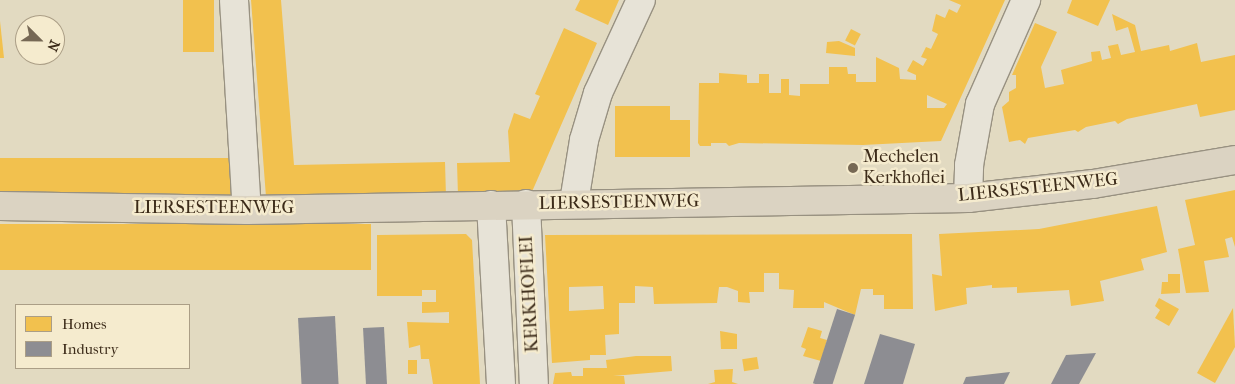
<!DOCTYPE html>
<html>
<head>
<meta charset="utf-8">
<style>
  body { margin:0 }
  #map { position:relative; width:1235px; height:384px; overflow:hidden; background:#e2dac1; font-family:"IM FELL French Canon",serif }
  div>[style] { position:absolute }
  .homes>* { inset:0; background:#f2c14e; transform-origin:0 0 }
  .industry>* { inset:0; background:#8d8d92; transform-origin:0 0 }
  .roads { filter:drop-shadow(1px 0 #989181) drop-shadow(-1px 0 #989181) drop-shadow(0 1px #989181) drop-shadow(0 -1px #989181) }
  .minor>* { height:28px; margin:-14px; padding:0 14px; transform-origin:14px; border-radius:14px; background:#e7e3d7 }
  .major>* { height:28px; margin:-14px; padding:0 14px; transform-origin:14px; border-radius:14px; background:#dbd3c2 }
  .dots>* { width:14px; height:14px; translate:-50% -50%; box-sizing:border-box; border:2px solid #f5ebce; border-radius:50% }
  span { translate:-50% -50%; white-space:nowrap; text-align:center; line-height:1.15; -webkit-text-stroke:5px #f5ebce; paint-order:stroke }
  .poi-label { font-size:18px; color:#3c2b19 }
  .left { translate:0 -50%; text-align:left }
  .street-label { font-size:18px; color:#3c2b19 }
  .legend { position:absolute; left:15px; top:304px; width:175px; height:65px; box-sizing:border-box; background:#f5ebce; border:1px solid #ab9e86; margin:0; padding:6px 9px; list-style:none; font-size:15px; color:#3c2b19 }
  .legend li { display:flex; align-items:center; gap:10px; height:25px }
  .legend b { width:25px; border:1px solid #ab9e86 }
  .north { position:absolute; left:15px; top:15px; width:50px; height:50px; box-sizing:border-box; background:#f5ebce; border:1px solid #ab9e86; border-radius:50%; rotate:113deg; font-size:14px; font-weight:700; line-height:20px; text-align:center; color:#3c2b19 }
  .north::after { content:''; display:block; margin:auto; width:18px; height:22px; background:#766854; clip-path:polygon(50% 0,100% 100%,50% 72%,0 100%) }
</style>
</head>
<body>
<div id="map">
  <div class="homes">
    <div style="left:183px;top:0;width:31px;height:52px"></div>
    <div style="clip-path:polygon(251px 0,281px 0,294px 165px,445px 162px,446px 196px,266px 197px)"></div>
    <div style="clip-path:polygon(580px 0,619px 0,608px 25px,575px 10px)"></div>
    <div style="clip-path:polygon(evenodd,949px 0,1005px 0,941px 141px,863px 145px,739px 143px,729px 146px,726px 143px,711px 143px,711px 146px,700px 146px,698px 143px,699px 83px,719px 83px,719px 73px,747px 75px,747px 83px,759px 83px,759px 74px,769px 74px,769px 93px,781px 93px,781px 79px,789px 79px,789px 95px,800px 96px,800px 84px,829px 84px,829px 67px,847px 67px,848px 74px,856px 74px,856px 82px,876px 82px,876px 57px,899px 68px,900px 79px,916px 80px,916px 75px,907px 71px,913px 60px,923px 66px,927px 59px,921px 57px,926px 47px,931px 49px,938px 34px,932px 31px,936px 14px,945px 18px,949px 9px,957px 13px,961px 5px,949px 0,927px 95px,947px 104px,944px 108px,927px 108px,927px 95px)"></div>
    <div style="clip-path:polygon(1072px 0,1110px 0,1098px 26px,1067px 13px)"></div>
    <div style="clip-path:polygon(1112px 14px,1135px 25px,1141px 51px,1169px 45px,1170px 51px,1197px 43px,1201px 62px,1235px 55px,1235px 110px,1200px 117px,1197px 104px,1127px 119px,1118px 124px,1115px 121px,1086px 127px,1078px 132px,1075px 130px,1028px 138px,1025px 144px,1020px 140px,1009px 142px,1002px 107px,1009px 101px,1009px 92px,1016px 88px,1016px 75px,1012px 75px,1035px 23px,1057px 32px,1041px 67px,1045px 88px,1064px 84px,1061px 70px,1092px 61px,1091px 52px,1100px 51px,1102px 60px,1111px 58px,1108px 46px,1118px 44px,1121px 55px,1135px 52px,1128px 27px,1116px 31px)"></div>
    <div style="clip-path:polygon(0 21px,4px 58px,0 58px)"></div>
    <div style="clip-path:polygon(564px 28px,597px 43px,531px 194px,458px 196px,457px 163px,510px 162px,508px 131px,514px 113px,530px 119px,540px 96px,535px 94px)"></div>
    <div style="left:851px;top:29px;width:11px;height:13px;rotate:27deg"></div>
    <div style="clip-path:polygon(839px 41px,855px 48px,855px 56px,826px 53px,827px 42px)"></div>
    <div style="clip-path:polygon(615px 106px,670px 106px,670px 120px,690px 120px,690px 157px,615px 157px)"></div>
    <div style="left:0;top:158px;width:231px;height:40px"></div>
    <div style="clip-path:polygon(1235px 190px,1235px 247px,1232px 237px,1225px 239px,1229px 257px,1204px 261px,1209px 292px,1186px 293px,1178px 249px,1195px 245px,1185px 200px)"></div>
    <div style="clip-path:polygon(1157px 206px,1167px 252px,1141px 259px,1144px 270px,1100px 281px,1104px 301px,1071px 306px,1069px 290px,1017px 293px,1017px 287px,992px 288px,992px 285px,966px 288px,967px 304px,935px 311px,932px 274px,942px 276px,939px 234px,1039px 229px)"></div>
    <div style="left:371px;top:224px;width:46px;height:371px;rotate:90deg"></div>
    <div style="clip-path:polygon(466px 234px,472px 240px,480px 384px,433px 384px,429px 359px,421px 359px,420px 345px,409px 348px,407px 322px,449px 323px,449px 312px,422px 313px,422px 302px,436px 302px,436px 290px,422px 290px,422px 296px,377px 296px,377px 235px)"></div>
    <div style="clip-path:polygon(evenodd,912px 234px,913px 309px,884px 309px,884px 295px,873px 295px,873px 289px,861px 289px,855px 315px,824px 302px,824px 308px,793px 308px,794px 290px,779px 289px,779px 273px,764px 273px,764px 292px,749px 292px,750px 303px,738px 302px,738px 291px,727px 287px,719px 287px,717px 303px,654px 304px,653px 287px,635px 286px,635px 303px,619px 303px,619px 334px,605px 335px,606px 355px,590px 355px,590px 360px,552px 363px,545px 235px,912px 234px,603px 286px,604px 309px,569px 311px,569px 287px,603px 286px)"></div>
    <div style="clip-path:polygon(1168px 274px,1180px 274px,1180px 293px,1161px 294px,1162px 282px,1168px 282px)"></div>
    <div style="clip-path:polygon(1159px 298px,1179px 309px,1169px 326px,1155px 318px,1160px 310px,1155px 306px)"></div>
    <div style="clip-path:polygon(1233px 308px,1235px 347px,1215px 383px,1197px 373px)"></div>
    <div style="clip-path:polygon(808px 327px,822px 331px,820px 338px,827px 340px,821px 361px,803px 356px,806px 349px,801px 347px)"></div>
    <div style="clip-path:polygon(720px 331px,737px 334px,737px 349px,721px 349px)"></div>
    <div style="clip-path:polygon(636px 356px,671px 356px,672px 371px,613px 376px,624px 376px,625px 384px,553px 384px,555px 373px,571px 372px,572px 376px,583px 376px,583px 368px,607px 368px,606px 360px)"></div>
    <div style="left:757px;top:357px;width:12px;height:15px;rotate:81deg"></div>
    <div style="left:408px;top:360px;width:9px;height:14px"></div>
    <div style="clip-path:polygon(733px 369px,732px 382px,738px 384px,708px 384px,715px 382px,714px 370px)"></div>
  </div>
  <div class="industry">
    <div style="left:837px;top:309px;width:19px;height:78px;rotate:18deg"></div>
    <div style="left:335px;top:316px;width:68px;height:37px;rotate:87deg"></div>
    <div style="left:384px;top:327px;width:57px;height:21px;rotate:87deg"></div>
    <div style="clip-path:polygon(880px 334px,915px 344px,903px 384px,864px 384px)"></div>
    <div style="clip-path:polygon(1096px 353px,1079px 384px,1051px 384px,1066px 355px)"></div>
    <div style="clip-path:polygon(1010px 372px,1004px 384px,963px 384px,966px 377px)"></div>
  </div>
  <div class="roads">
    <div class="minor">
      <div style="left:234px;top:0;width:210px;rotate:86.5deg"></div>
      <div style="left:968px;top:198px;width:33px;rotate:-88deg"></div>
      <div style="left:969px;top:165px;width:62px;rotate:-79.8deg"></div>
      <div style="left:980px;top:104px;width:114px;rotate:-66.1deg"></div>
      <div style="left:574px;top:202px;width:63px;rotate:-80.8deg"></div>
      <div style="left:584px;top:140px;width:49px;rotate:-73.4deg"></div>
      <div style="left:598px;top:93px;width:102px;rotate:-65.2deg"></div>
      <div style="left:526px;top:204px;width:180px;rotate:87.5deg"></div>
      <div style="left:491px;top:205px;width:179px;rotate:86.8deg"></div>
    </div>
    <div class="major">
      <div style="left:0;top:206px;width:247px;rotate:0.9deg"></div>
      <div style="left:247px;top:210px;width:721px;rotate:-0.95deg"></div>
      <div style="left:968px;top:198px;width:126px;rotate:-6.4deg"></div>
      <div style="left:1093px;top:184px;width:144px;rotate:-9.6deg"></div>
    </div>
  </div>
  <div class="dots">
    <div style="left:853px;top:168px;background:#766854"></div>
  </div>
  <div class="poi-label">
    <span class="left" style="left:863px;top:168px">Mechelen<br>Kerkhoflei</span>
  </div>
  <div class="street-label">
    <span style="left:1038px;top:188px;rotate:-6deg">LIERSESTEENWEG</span>
    <span style="left:619px;top:203px;rotate:-1deg">LIERSESTEENWEG</span>
    <span style="left:214px;top:208px">LIERSESTEENWEG</span>
    <span style="left:530px;top:294px;rotate:-93deg">KERKHOFLEI</span>
  </div>
  <ul class="legend">
  <li><b style="height:14px;background:#f2c14e"></b>Homes</li>
  <li><b style="height:14px;background:#8d8d92"></b>Industry</li>
  </ul>
  <div class="north">N</div>
</div>
</body>
</html>
